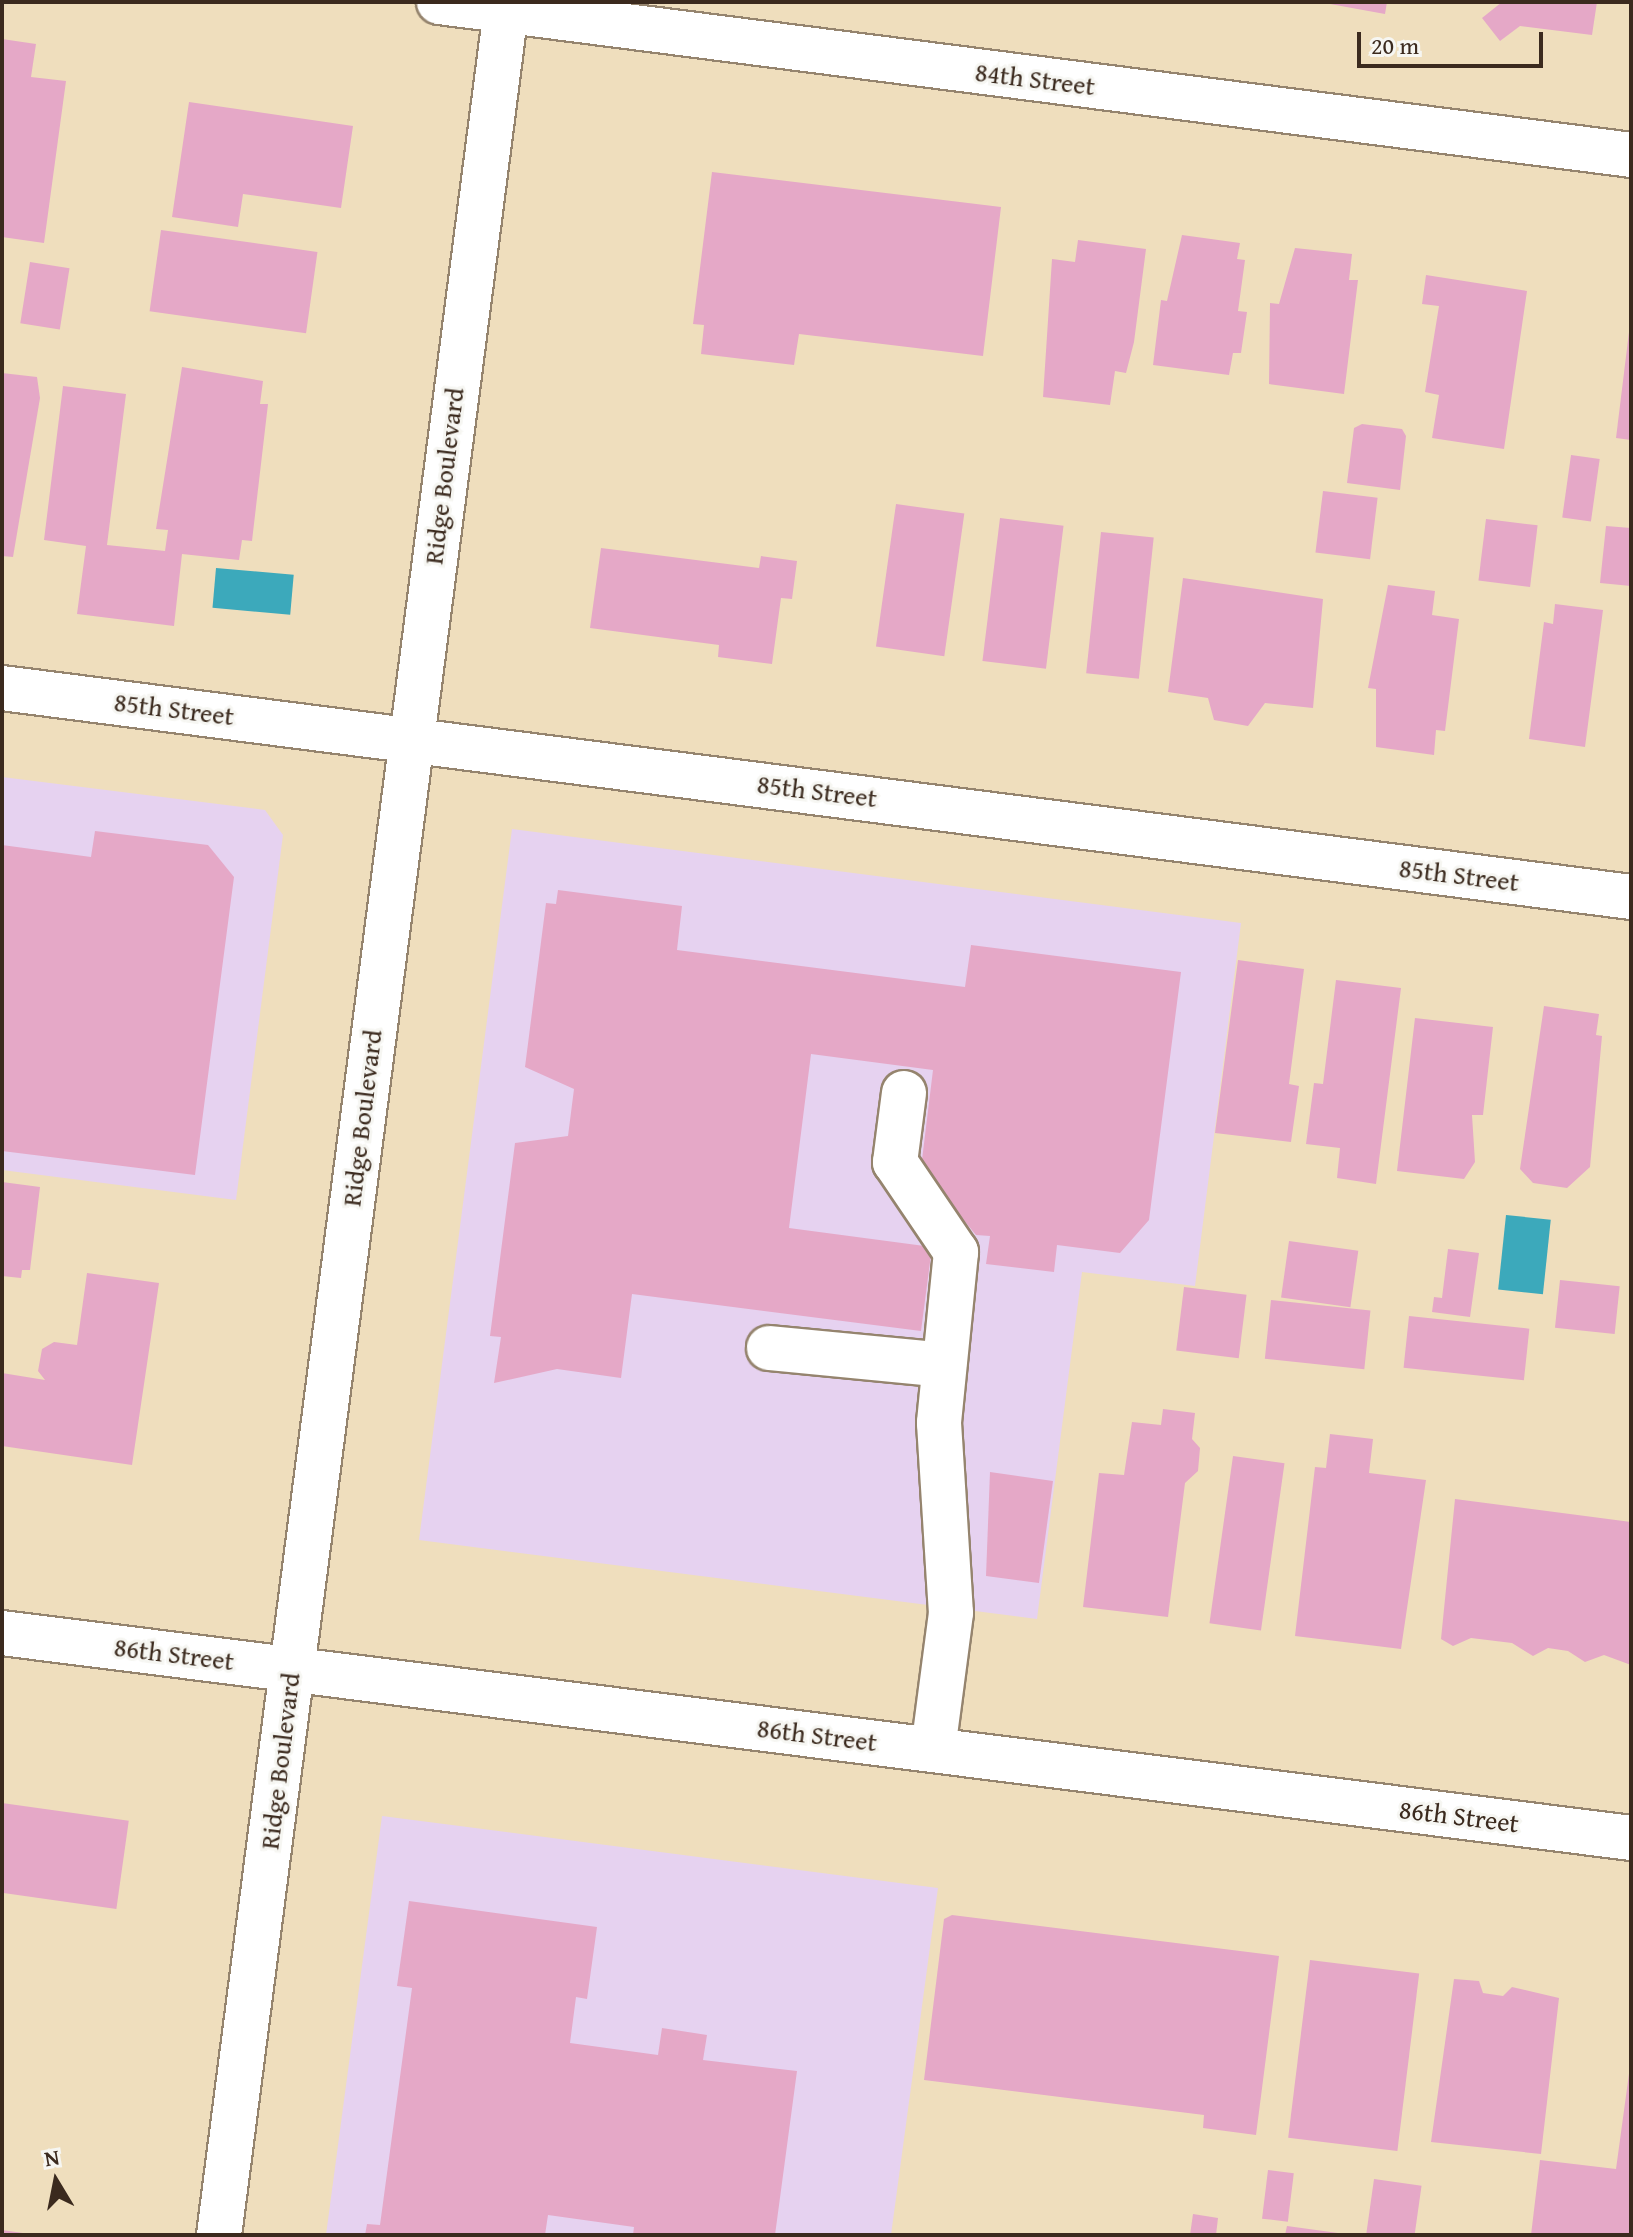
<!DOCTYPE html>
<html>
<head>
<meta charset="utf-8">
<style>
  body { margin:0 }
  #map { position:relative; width:1633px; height:2237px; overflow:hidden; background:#efdebd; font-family:"Gentium Book Plus",serif }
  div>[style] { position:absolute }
  .built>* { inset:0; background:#e6d2f0 }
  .water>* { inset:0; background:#3ca9bb; transform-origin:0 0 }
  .building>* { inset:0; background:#e5a8c7; transform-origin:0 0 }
  .roads { filter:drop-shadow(2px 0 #95846e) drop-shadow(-2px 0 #95846e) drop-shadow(0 2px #95846e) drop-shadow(0 -2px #95846e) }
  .minor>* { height:44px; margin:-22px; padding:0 22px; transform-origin:22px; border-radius:22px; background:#fff }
  .major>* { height:44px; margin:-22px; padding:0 22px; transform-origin:22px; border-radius:22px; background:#fff }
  span { translate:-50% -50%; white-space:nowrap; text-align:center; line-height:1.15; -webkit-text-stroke:6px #f6f6f2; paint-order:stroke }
  .street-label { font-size:26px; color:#3b2a1e }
  .frame { position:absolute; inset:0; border:4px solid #3b2a1e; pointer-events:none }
  .north { position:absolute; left:16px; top:2141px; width:80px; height:80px; -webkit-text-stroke:6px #f6f6f2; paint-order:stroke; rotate:350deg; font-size:22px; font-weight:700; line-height:32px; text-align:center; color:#3b2a1e }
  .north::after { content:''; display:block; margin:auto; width:28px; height:36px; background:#3b2a1e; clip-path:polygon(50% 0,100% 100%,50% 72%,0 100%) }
  .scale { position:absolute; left:1357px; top:32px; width:186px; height:36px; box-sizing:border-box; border:4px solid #3b2a1e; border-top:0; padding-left:10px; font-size:24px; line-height:28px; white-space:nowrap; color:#3b2a1e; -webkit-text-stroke:6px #f6f6f2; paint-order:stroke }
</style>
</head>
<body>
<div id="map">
  <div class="built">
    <div style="clip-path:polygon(2px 777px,265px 810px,283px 835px,236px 1200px,2px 1170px)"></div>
    <div style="clip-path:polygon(512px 829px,1241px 923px,1195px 1286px,1082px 1272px,1037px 1619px,419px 1540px)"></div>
    <div style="clip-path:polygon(382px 1816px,938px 1888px,891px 2235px,326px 2235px)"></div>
  </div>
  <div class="water">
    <div style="left:216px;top:568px;width:78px;height:40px;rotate:5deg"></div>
    <div style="left:1506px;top:1215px;width:45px;height:75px;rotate:6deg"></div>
  </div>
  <div class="building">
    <div style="clip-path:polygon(1319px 2px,1387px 2px,1385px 14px)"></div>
    <div style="clip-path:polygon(1502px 2px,1597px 2px,1592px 35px,1520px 26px,1500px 41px,1482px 18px)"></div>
    <div style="clip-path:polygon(2px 39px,36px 44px,31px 77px,66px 81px,44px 243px,2px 237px)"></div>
    <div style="clip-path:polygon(189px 102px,353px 126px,341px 208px,243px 194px,238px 227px,172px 217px)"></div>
    <div style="clip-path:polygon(712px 172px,1001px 207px,983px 356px,799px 334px,794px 365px,701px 354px,704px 325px,693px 324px)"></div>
    <div style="left:161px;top:230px;width:158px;height:82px;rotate:8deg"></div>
    <div style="clip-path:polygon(1182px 235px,1240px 243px,1237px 259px,1245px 260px,1238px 311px,1247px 312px,1241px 353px,1233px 353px,1229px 375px,1153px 365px,1161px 300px,1167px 301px)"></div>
    <div style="clip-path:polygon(1078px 240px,1146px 249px,1134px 342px,1126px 373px,1115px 371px,1110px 405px,1043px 397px,1052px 259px,1075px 262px)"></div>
    <div style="clip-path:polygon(1295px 248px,1352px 254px,1349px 280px,1358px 280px,1344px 394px,1269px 384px,1270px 303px,1279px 304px)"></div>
    <div style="left:30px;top:262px;width:40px;height:62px;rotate:9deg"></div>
    <div style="clip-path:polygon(1426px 275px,1527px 291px,1504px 449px,1432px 438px,1439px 395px,1425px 392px,1439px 306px,1422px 304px)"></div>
    <div style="clip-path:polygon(1629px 332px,1631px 332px,1631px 440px,1616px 438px)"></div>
    <div style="clip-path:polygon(182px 367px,263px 381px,260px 404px,268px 404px,252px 541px,242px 540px,239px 560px,182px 554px,174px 626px,77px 614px,86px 546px,44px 540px,63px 386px,126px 394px,107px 545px,165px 551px,168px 530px,156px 529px)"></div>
    <div style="clip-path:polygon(2px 373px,37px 377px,40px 398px,13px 557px,2px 556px)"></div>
    <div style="clip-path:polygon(1362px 424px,1402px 429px,1406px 436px,1400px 490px,1347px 483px,1354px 428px)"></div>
    <div style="left:1571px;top:455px;width:29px;height:63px;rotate:8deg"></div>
    <div style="left:1323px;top:491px;width:55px;height:62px;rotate:7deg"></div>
    <div style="left:896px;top:504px;width:69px;height:144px;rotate:8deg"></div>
    <div style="left:1000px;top:518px;width:64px;height:144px;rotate:7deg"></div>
    <div style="left:1486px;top:519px;width:52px;height:62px;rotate:7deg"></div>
    <div style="clip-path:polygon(1606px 526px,1631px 528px,1631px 586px,1600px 583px)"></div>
    <div style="left:1101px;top:532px;width:53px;height:142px;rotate:6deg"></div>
    <div style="clip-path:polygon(601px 548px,759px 568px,761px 556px,797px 561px,792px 599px,781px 598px,772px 664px,718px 657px,719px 645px,590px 628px)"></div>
    <div style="clip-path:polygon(1183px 578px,1323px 599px,1313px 708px,1265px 703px,1248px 726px,1214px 720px,1208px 698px,1168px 692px)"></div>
    <div style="clip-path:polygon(1388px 585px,1435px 591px,1432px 615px,1459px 619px,1445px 731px,1436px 730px,1434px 755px,1376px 747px,1376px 689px,1368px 688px)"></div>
    <div style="clip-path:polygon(1555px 604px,1603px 610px,1585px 747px,1529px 739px,1544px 622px,1553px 624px)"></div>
    <div style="clip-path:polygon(95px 831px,208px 845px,234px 877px,195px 1175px,2px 1151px,2px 845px,91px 857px)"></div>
    <div style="clip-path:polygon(558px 890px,682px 906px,677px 950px,965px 987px,971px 945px,1181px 972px,1149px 1220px,1120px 1253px,1057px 1245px,1054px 1272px,986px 1264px,990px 1236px,976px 1235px,921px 1168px,933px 1070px,811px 1054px,789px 1228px,932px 1247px,921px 1331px,632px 1294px,621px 1378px,557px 1369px,494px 1383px,501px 1337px,490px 1336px,515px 1143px,568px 1136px,574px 1089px,525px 1067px,546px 903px,556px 904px)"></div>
    <div style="clip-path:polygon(1238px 960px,1304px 969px,1289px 1084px,1299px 1086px,1291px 1142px,1215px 1133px)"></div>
    <div style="clip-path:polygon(1336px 980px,1401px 988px,1376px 1184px,1337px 1178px,1340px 1148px,1306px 1144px,1314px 1083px,1323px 1084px)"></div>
    <div style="clip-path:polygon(1544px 1006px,1599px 1014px,1596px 1035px,1602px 1036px,1590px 1167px,1567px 1188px,1533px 1183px,1520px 1169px)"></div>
    <div style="clip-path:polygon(1415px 1018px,1493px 1027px,1483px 1115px,1472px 1115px,1475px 1162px,1464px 1179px,1397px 1171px)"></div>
    <div style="clip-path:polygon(2px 1182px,40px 1187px,30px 1270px,22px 1270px,21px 1278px,2px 1276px)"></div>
    <div style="left:1289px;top:1241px;width:70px;height:57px;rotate:8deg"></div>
    <div style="clip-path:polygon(1448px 1249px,1479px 1253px,1470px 1317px,1432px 1312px,1434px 1297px,1442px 1298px)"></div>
    <div style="clip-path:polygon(87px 1273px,159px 1283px,132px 1465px,2px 1446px,2px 1373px,45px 1380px,38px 1371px,42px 1349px,54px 1342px,77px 1345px)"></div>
    <div style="left:1560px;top:1280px;width:60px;height:48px;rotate:6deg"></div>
    <div style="left:1184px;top:1287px;width:63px;height:64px;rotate:7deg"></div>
    <div style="left:1271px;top:1300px;width:100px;height:59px;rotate:6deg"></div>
    <div style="left:1409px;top:1316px;width:121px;height:52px;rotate:6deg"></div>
    <div style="clip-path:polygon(1163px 1409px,1195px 1413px,1192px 1439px,1200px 1448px,1198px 1471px,1185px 1483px,1168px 1617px,1083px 1607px,1099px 1473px,1124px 1475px,1132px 1422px,1161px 1425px)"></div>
    <div style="clip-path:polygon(1330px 1434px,1373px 1439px,1369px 1473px,1426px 1480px,1401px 1649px,1295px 1636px,1315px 1467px,1326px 1468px)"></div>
    <div style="left:1233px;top:1456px;width:52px;height:169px;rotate:8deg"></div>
    <div style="clip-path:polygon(990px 1472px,1053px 1481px,1039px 1583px,986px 1576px)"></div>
    <div style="clip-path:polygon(1455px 1499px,1631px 1522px,1631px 1665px,1604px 1655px,1585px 1662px,1568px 1651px,1548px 1648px,1533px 1656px,1512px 1643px,1471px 1638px,1453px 1646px,1441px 1639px)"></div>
    <div style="left:2px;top:1803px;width:128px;height:89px;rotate:8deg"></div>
    <div style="clip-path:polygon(409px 1901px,597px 1927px,587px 1999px,576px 1997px,570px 2043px,658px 2055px,662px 2028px,707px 2035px,703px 2060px,797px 2071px,775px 2235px,633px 2235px,634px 2227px,548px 2215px,545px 2235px,365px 2235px,367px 2224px,380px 2225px,412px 1988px,397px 1986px)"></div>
    <div style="clip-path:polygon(952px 1915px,1279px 1956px,1256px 2135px,1203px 2128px,1204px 2115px,924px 2080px,944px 1919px)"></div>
    <div style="left:1310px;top:1960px;width:110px;height:179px;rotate:7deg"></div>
    <div style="clip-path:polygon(1454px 1979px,1479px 1981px,1483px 1993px,1503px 1996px,1512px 1987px,1559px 1998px,1541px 2154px,1431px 2142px)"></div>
    <div style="clip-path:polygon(1631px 2059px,1631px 2235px,1531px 2235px,1540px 2160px,1616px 2169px)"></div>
    <div style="left:1268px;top:2170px;width:26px;height:49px;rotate:7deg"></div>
    <div style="left:1374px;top:2179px;width:48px;height:55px;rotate:8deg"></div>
    <div style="clip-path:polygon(1193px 2214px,1218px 2218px,1216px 2235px,1190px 2235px)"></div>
    <div style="clip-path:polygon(1287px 2226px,1338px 2233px,1338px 2235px,1285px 2235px)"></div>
    <div style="clip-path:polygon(2px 2230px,23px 2233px,22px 2235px,2px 2235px)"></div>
  </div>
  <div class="roads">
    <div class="minor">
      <div style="left:439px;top:2px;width:1202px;rotate:7.31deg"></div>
      <div style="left:2px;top:688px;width:1642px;rotate:7.31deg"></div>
      <div style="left:904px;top:1093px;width:70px;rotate:97.4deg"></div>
      <div style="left:895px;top:1162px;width:109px;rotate:55.9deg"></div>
      <div style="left:956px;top:1252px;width:172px;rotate:95.7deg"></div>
      <div style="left:939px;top:1423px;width:190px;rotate:86.4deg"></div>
      <div style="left:951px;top:1613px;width:138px;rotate:97.5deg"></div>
      <div style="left:769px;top:1348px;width:176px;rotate:5.5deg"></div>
      <div style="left:219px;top:2235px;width:2251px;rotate:-82.65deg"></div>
    </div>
    <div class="major">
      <div style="left:2px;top:1633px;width:1642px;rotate:7.17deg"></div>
    </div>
  </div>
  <div class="street-label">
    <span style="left:1035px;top:79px;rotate:7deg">84th Street</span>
    <span style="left:444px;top:476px;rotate:-83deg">Ridge Boulevard</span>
    <span style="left:174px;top:709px;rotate:7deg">85th Street</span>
    <span style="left:817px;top:791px;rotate:7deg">85th Street</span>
    <span style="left:1459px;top:875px;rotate:7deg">85th Street</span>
    <span style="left:362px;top:1118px;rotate:-83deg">Ridge Boulevard</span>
    <span style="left:174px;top:1654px;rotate:7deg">86th Street</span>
    <span style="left:817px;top:1735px;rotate:7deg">86th Street</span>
    <span style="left:280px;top:1761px;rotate:-83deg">Ridge Boulevard</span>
    <span style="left:1459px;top:1816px;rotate:7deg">86th Street</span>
  </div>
  <div class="frame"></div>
  <div class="north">N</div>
  <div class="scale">20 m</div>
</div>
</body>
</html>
